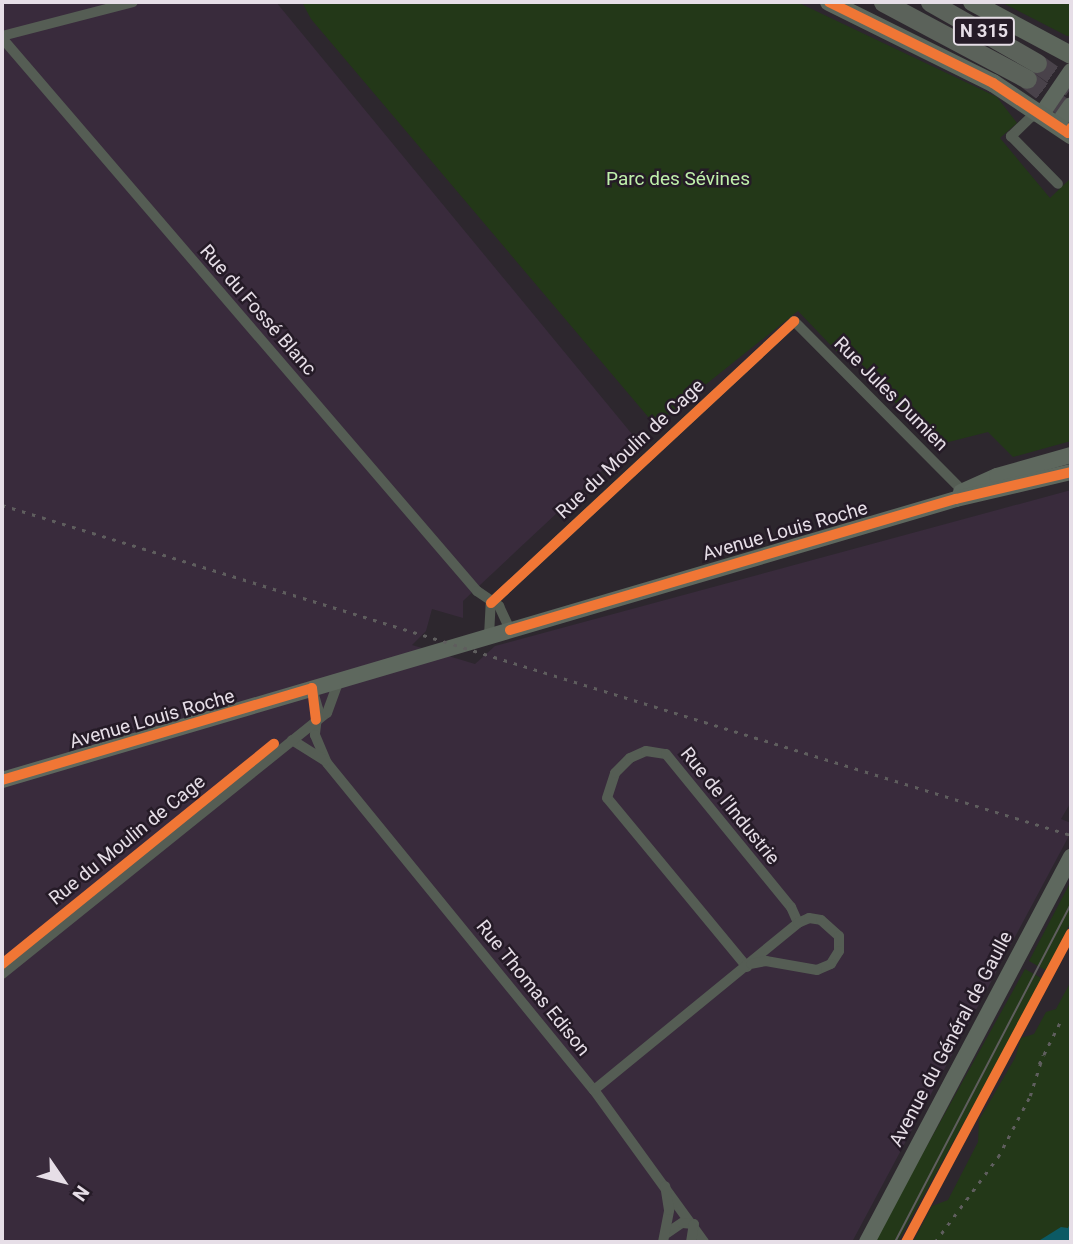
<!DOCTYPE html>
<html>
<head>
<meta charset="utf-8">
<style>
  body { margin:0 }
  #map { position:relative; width:1073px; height:1244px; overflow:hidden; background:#2d272e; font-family:Roboto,sans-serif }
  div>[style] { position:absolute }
  .built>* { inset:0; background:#392b3c }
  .green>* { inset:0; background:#233818; transform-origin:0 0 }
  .water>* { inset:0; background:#0c5a64 }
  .highway-tunnel>* { height:19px; margin-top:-9.5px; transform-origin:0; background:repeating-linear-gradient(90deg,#49424a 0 19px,transparent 0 29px) }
  .street>* { height:10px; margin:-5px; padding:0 5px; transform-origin:5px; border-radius:5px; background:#555d54 }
  .secondary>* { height:16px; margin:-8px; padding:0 8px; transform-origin:8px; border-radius:8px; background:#5e685e }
  .primary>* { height:18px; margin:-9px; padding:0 9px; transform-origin:9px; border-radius:9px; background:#5d675c }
  .highway>* { height:19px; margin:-9.5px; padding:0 9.5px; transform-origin:9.5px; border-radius:9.5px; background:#5b625a }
  .tram>* { height:2px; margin:-1px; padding:0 1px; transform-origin:1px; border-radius:1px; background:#5f5e5e }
  .rail>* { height:2.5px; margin-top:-1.25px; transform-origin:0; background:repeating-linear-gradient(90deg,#5f5e5e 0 3.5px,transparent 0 10.5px) }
  .cycleway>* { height:10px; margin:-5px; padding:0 5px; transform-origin:5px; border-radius:5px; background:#f07635 }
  span { translate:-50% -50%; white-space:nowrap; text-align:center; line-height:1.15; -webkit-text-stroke:5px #251b27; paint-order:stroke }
  .shield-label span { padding:2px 5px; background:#251b27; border:2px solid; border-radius:5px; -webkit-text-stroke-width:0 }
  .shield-label { font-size:18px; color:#e6dee7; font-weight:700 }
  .park-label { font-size:19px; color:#bff0ab }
  .street-label { font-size:19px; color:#e6dee7 }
  .frame { position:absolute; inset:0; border:4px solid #e6dee7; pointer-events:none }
  .north { position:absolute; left:28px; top:1146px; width:70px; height:70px; -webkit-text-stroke:5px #251b27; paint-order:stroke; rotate:125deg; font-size:19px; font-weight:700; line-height:28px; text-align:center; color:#e6dee7 }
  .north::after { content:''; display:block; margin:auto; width:24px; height:32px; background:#e6dee7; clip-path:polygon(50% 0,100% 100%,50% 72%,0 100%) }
</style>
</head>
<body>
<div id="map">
  <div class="built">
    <div style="clip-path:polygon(2px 2px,276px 2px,636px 439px,463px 601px,463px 618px,432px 609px,426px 631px,412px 645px,475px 664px,495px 646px,1071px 490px,1071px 802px,1061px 819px,1071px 823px,1071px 832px,852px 1242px,2px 1242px)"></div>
  </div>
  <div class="green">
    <div style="clip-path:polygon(302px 2px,797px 2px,997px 97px,1017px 123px,1000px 138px,1050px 198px,1071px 178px,1071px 441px,1013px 457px,988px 432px,933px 446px,850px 351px,841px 356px,798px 311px,655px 425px,311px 19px)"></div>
    <div style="clip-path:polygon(1001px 2px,1071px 2px,1071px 36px,1067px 36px)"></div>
    <div style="clip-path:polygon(1071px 881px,1071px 921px,1047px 971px,1029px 961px)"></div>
    <div style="left:1025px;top:969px;width:21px;height:309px;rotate:29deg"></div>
    <div style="clip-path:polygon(1071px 981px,1071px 1242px,913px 1242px,932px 1206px,948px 1200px,978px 1142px,979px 1120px,1015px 1058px,1021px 1038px,1034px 1034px,1046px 1012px,1056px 1009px)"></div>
  </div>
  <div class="water">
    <div style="clip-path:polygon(1071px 1221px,1071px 1242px,1037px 1242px,1061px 1227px,1068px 1228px)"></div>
  </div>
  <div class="highway-tunnel">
    <div style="left:1037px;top:63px;width:42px;rotate:35.2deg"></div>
    <div style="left:1027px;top:79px;width:56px;rotate:37.7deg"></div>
  </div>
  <div class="street">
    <div style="left:2px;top:36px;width:135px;rotate:-14.5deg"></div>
    <div style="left:2px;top:38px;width:729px;rotate:49.34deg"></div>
    <div style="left:477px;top:591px;width:27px;rotate:34deg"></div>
    <div style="left:499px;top:606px;width:26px;rotate:65deg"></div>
    <div style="left:1041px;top:115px;width:10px;rotate:169deg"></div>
    <div style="left:1031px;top:117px;width:28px;rotate:136deg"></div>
    <div style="left:1011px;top:136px;width:67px;rotate:45.6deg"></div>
    <div style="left:491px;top:603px;width:414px;rotate:-42.9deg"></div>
    <div style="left:794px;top:321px;width:240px;rotate:45.2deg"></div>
    <div style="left:489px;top:636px;width:33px;rotate:-87deg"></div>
    <div style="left:312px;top:688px;width:22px;rotate:74deg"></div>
    <div style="left:318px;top:709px;width:26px;rotate:97deg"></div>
    <div style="left:315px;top:735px;width:30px;rotate:67deg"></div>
    <div style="left:327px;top:763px;width:422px;rotate:50.8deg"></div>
    <div style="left:594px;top:1090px;width:188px;rotate:54.1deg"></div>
    <div style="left:292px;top:740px;width:39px;rotate:32deg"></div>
    <div style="left:747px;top:967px;width:219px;rotate:-129.6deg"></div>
    <div style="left:607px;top:798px;width:26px;rotate:-72deg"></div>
    <div style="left:615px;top:773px;width:21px;rotate:-45deg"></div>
    <div style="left:630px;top:758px;width:17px;rotate:-24deg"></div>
    <div style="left:646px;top:751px;width:20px;rotate:9deg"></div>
    <div style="left:666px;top:754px;width:198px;rotate:50.8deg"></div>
    <div style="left:791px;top:907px;width:17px;rotate:66deg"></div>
    <div style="left:2px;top:974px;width:417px;rotate:-38.8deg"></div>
    <div style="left:327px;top:713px;width:35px;rotate:-70deg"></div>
    <div style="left:594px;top:1090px;width:264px;rotate:-39.3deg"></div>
    <div style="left:798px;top:923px;width:12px;rotate:-24deg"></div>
    <div style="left:809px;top:918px;width:12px;rotate:9deg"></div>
    <div style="left:821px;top:920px;width:24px;rotate:42deg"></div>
    <div style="left:839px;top:936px;width:15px;rotate:90deg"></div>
    <div style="left:839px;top:951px;width:15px;rotate:122deg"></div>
    <div style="left:831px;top:964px;width:15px;rotate:157deg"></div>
    <div style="left:817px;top:970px;width:52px;rotate:-170deg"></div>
    <div style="left:766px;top:961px;width:15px;rotate:169deg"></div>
    <div style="left:667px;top:1233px;width:18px;rotate:-34deg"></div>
    <div style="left:682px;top:1223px;width:12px;rotate:5deg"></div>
    <div style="left:663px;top:1242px;width:33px;rotate:-79deg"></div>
    <div style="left:669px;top:1210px;width:24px;rotate:-99deg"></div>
    <div style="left:691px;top:1242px;width:18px;rotate:-81deg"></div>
  </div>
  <div class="secondary">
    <div style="left:1041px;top:115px;width:53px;rotate:-55.7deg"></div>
    <div style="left:1057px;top:125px;width:24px;rotate:-55deg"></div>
    <div style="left:961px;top:492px;width:39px;rotate:-24deg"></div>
    <div style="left:997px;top:476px;width:77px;rotate:-15.8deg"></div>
    <div style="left:2px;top:780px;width:995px;rotate:-16.41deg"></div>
    <div style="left:956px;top:499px;width:118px;rotate:-13.2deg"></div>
    <div style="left:867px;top:1242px;width:436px;rotate:-62.1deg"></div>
  </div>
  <div class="primary">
    <div style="left:829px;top:2px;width:183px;rotate:26.3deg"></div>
    <div style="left:993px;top:83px;width:94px;rotate:33.7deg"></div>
    <div style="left:972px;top:2px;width:112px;rotate:28.2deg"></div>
  </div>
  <div class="highway">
    <div style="left:883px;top:2px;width:163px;rotate:28.1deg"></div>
    <div style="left:930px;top:2px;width:123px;rotate:29.7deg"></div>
  </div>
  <div class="tram">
    <div style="left:895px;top:1242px;width:381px;rotate:-62.5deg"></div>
  </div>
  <div class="rail">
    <div style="left:2px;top:505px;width:1119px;rotate:17.16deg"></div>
    <div style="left:1039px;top:1064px;width:49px;rotate:-63.4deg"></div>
    <div style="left:935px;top:1242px;width:106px;rotate:-53.5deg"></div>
    <div style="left:998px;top:1157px;width:69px;rotate:-62.3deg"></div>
    <div style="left:1030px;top:1096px;width:43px;rotate:-72.4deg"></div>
  </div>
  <div class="cycleway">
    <div style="left:829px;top:2px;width:183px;rotate:26.3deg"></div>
    <div style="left:993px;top:83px;width:90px;rotate:33.7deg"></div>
    <div style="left:1068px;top:133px;width:6px;rotate:-59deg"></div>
    <div style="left:491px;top:603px;width:414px;rotate:-42.9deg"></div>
    <div style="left:510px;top:630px;width:465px;rotate:-16.4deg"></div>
    <div style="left:956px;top:499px;width:118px;rotate:-13.2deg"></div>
    <div style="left:2px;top:780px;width:323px;rotate:-16.5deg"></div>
    <div style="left:312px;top:688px;width:32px;rotate:83deg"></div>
    <div style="left:2px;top:964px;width:350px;rotate:-39deg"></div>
    <div style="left:906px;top:1242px;width:350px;rotate:-61.9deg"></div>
  </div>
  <div class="shield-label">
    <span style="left:984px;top:31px">N 315</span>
  </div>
  <div class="park-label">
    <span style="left:678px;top:179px">Parc des Sévines</span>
  </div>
  <div class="street-label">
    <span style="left:258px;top:310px;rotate:49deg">Rue du Fossé Blanc</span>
    <span style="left:891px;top:394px;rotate:45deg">Rue Jules Dumien</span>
    <span style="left:630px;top:449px;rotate:-43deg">Rue du Moulin de Cage</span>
    <span style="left:785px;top:531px;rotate:-16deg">Avenue Louis Roche</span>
    <span style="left:152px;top:719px;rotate:-16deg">Avenue Louis Roche</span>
    <span style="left:730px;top:806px;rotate:51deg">Rue de l'Industrie</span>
    <span style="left:127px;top:840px;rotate:-39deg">Rue du Moulin de Cage</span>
    <span style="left:533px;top:988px;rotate:51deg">Rue Thomas Edison</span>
    <span style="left:951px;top:1039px;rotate:-62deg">Avenue du Général de Gaulle</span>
  </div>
  <div class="frame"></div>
  <div class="north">N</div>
</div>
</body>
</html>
